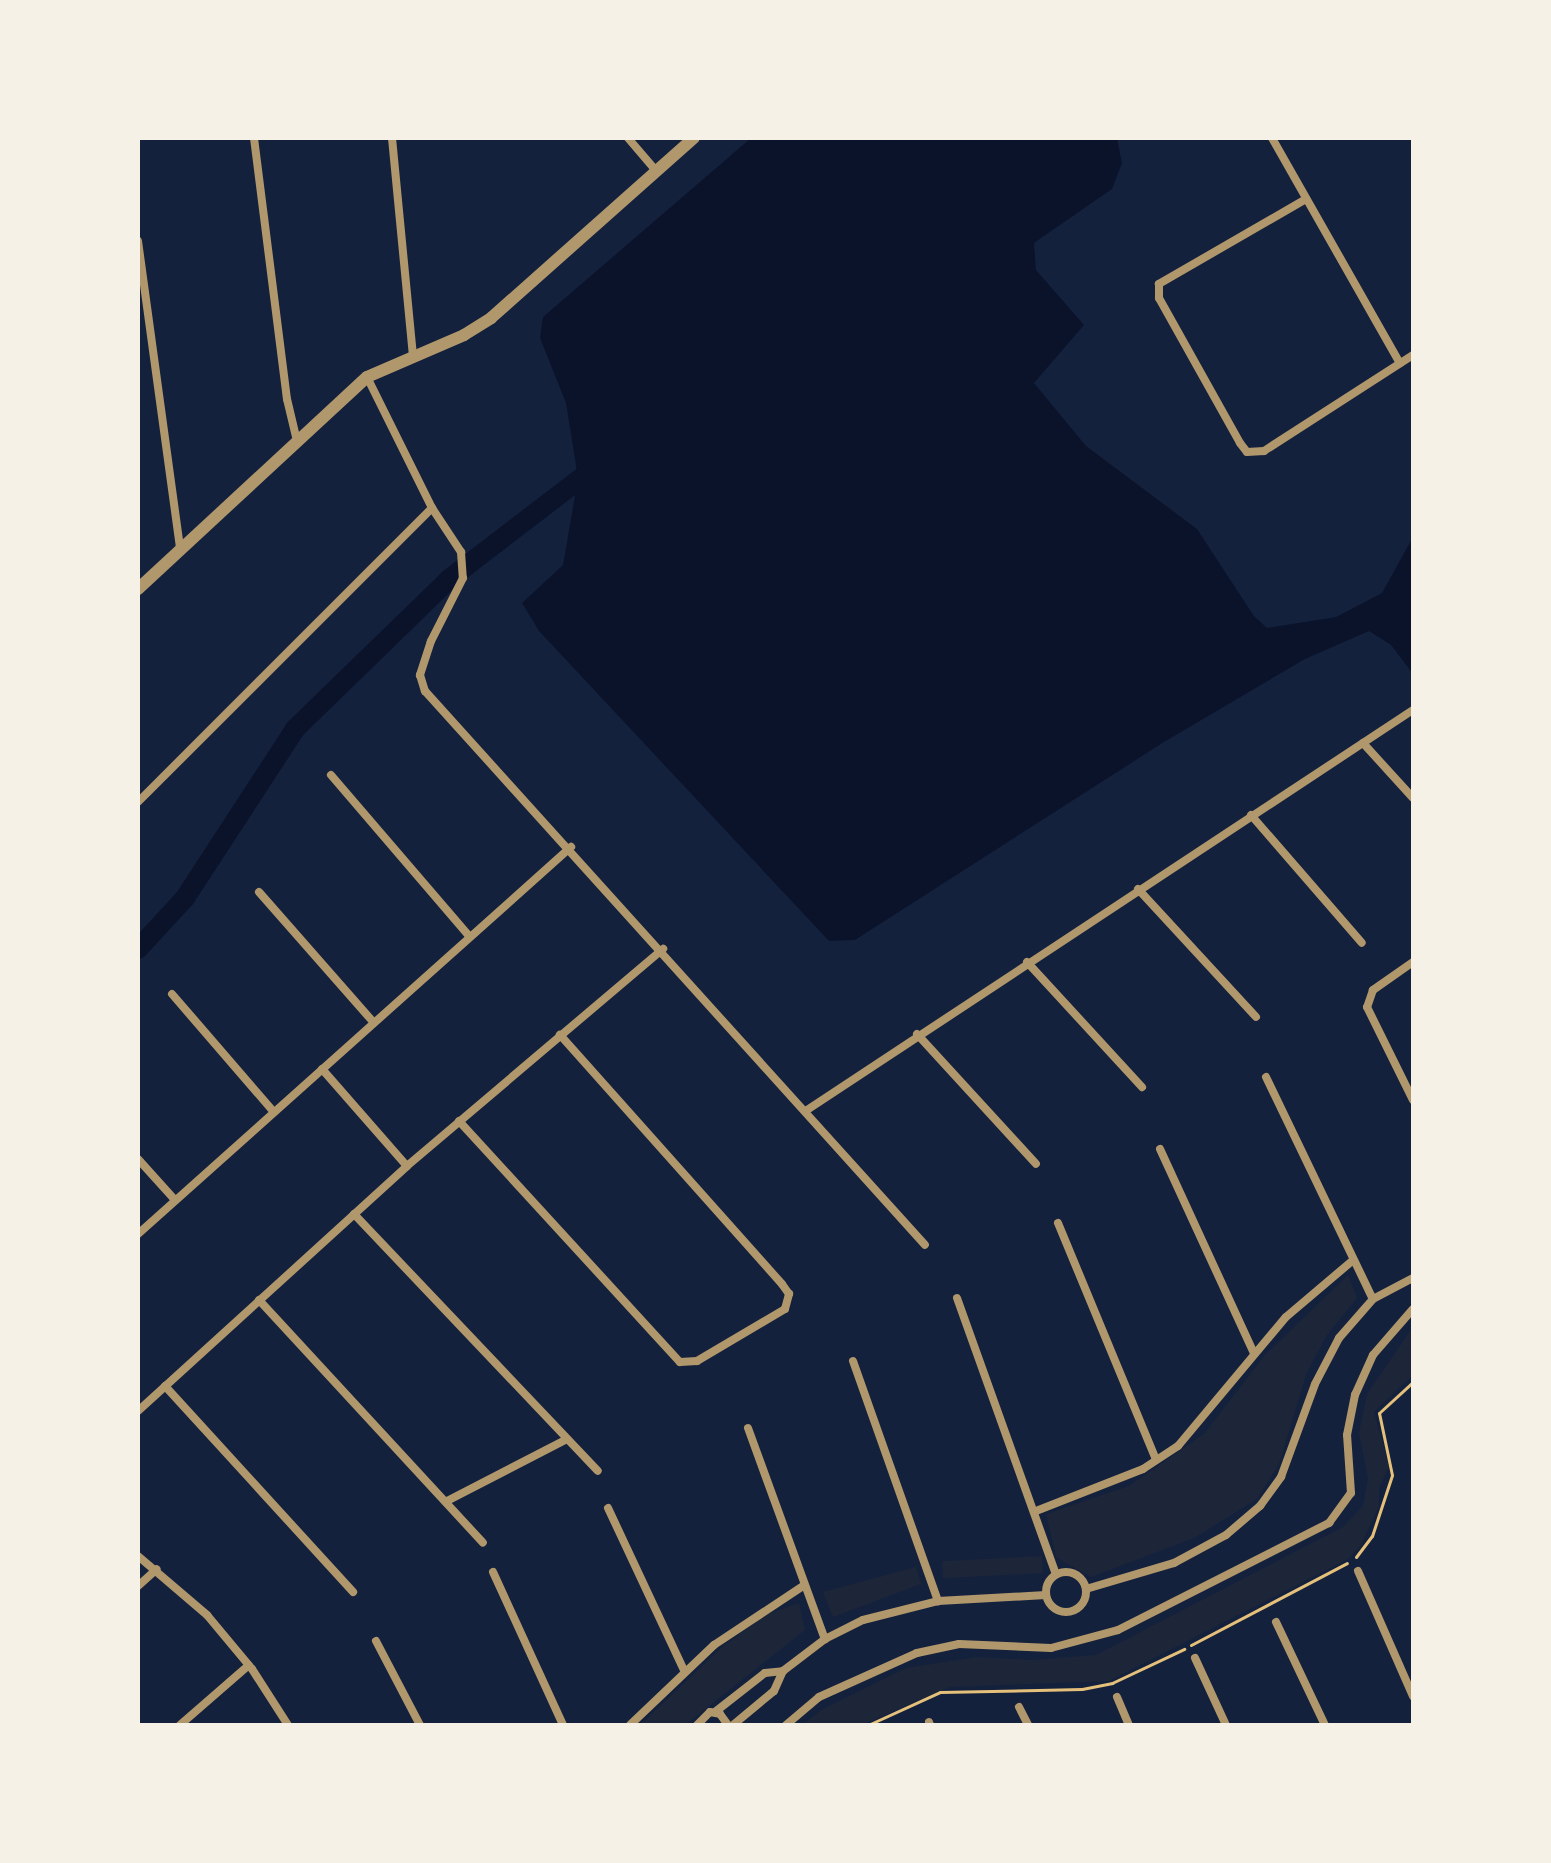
<!DOCTYPE html>
<html>
<head>
<meta charset="utf-8">
<style>
  body { margin:0 }
  #map { position:relative; width:1551px; height:1863px; overflow:hidden; background:#14213d; font-family:"Alegreya Sans",sans-serif }
  div>[style] { position:absolute }
  .green>* { inset:0; background:#1d2539; transform-origin:0 0 }
  .water>* { inset:0; background:#0b132b }
  .canal>* { height:20px; margin:-10px; padding:0 10px; transform-origin:10px; border-radius:10px; background:#0b132b }
  .path>* { height:3px; margin:-1.5px; padding:0 1.5px; transform-origin:1.5px; border-radius:1.5px; background:#e5c07b }
  .minor>* { height:8px; margin:-4px; padding:0 4px; transform-origin:4px; border-radius:4px; background:#b1986c }
  .minor>.ring { margin:-4px; padding:0; box-sizing:content-box; background:none; border:8px solid #b1986c; border-radius:50% }
  .tertiary>* { height:12px; margin:-6px; padding:0 6px; transform-origin:6px; border-radius:6px; background:#b1986c }
  span { translate:-50% -50%; white-space:nowrap; text-align:center; line-height:1.15; -webkit-text-stroke:6px #f6f1e7; paint-order:stroke }
  .frame { position:absolute; inset:0; border:140px solid #f6f1e7; pointer-events:none }
</style>
</head>
<body>
<div id="map">
  <div class="green">
    <div style="clip-path:polygon(1348px 1275px,1357px 1298px,1326px 1336px,1306px 1375px,1279px 1464px,1257px 1499px,1194px 1538px,1091px 1577px,1056px 1557px,1046px 1514px,1129px 1486px,1204px 1434px,1265px 1355px)"></div>
    <div style="clip-path:polygon(1413px 1327px,1413px 1375px,1374px 1412px,1389px 1467px,1379px 1488px,1379px 1506px,1361px 1545px,1348px 1559px,1109px 1681px,950px 1687px,861px 1725px,802px 1725px,823px 1709px,906px 1668px,977px 1657px,1032px 1660px,1096px 1655px,1343px 1527px,1363px 1506px,1368px 1478px,1359px 1433px,1367px 1394px)"></div>
    <div style="left:1042px;top:1556px;width:17px;height:100px;rotate:87deg"></div>
    <div style="clip-path:polygon(916px 1567px,921px 1584px,833px 1617px,823px 1592px)"></div>
    <div style="clip-path:polygon(799px 1603px,805px 1630px,685px 1725px,640px 1725px,724px 1645px,768px 1614px)"></div>
  </div>
  <div class="water">
    <div style="clip-path:polygon(751px 138px,1117px 138px,1122px 163px,1112px 189px,1034px 243px,1036px 270px,1084px 325px,1034px 383px,1086px 446px,1197px 529px,1254px 616px,1267px 628px,1336px 617px,1382px 593px,1413px 537px,1413px 674px,1391px 645px,1369px 631px,1305px 659px,1164px 742px,855px 940px,829px 941px,539px 631px,522px 603px,563px 565px,578px 478px,566px 403px,540px 338px,543px 317px)"></div>
  </div>
  <div class="canal">
    <div style="left:138px;top:949px;width:69px;rotate:-47.3deg"></div>
    <div style="left:185px;top:898px;width:202px;rotate:-56.9deg"></div>
    <div style="left:295px;top:729px;width:214px;rotate:-44.2deg"></div>
    <div style="left:448px;top:580px;width:174px;rotate:-37.5deg"></div>
    <div style="left:586px;top:474px;width:17px;rotate:7deg"></div>
  </div>
  <div class="path">
    <div style="left:1356px;top:1557px;width:26px;rotate:-53deg"></div>
    <div style="left:1372px;top:1536px;width:64px;rotate:-71.8deg"></div>
    <div style="left:1392px;top:1475px;width:63px;rotate:-101.8deg"></div>
    <div style="left:1379px;top:1413px;width:46px;rotate:-42.4deg"></div>
    <div style="left:1191px;top:1645px;width:176px;rotate:-27.7deg"></div>
    <div style="left:868px;top:1725px;width:79px;rotate:-24.6deg"></div>
    <div style="left:940px;top:1692px;width:142px;rotate:-1.2deg"></div>
    <div style="left:1082px;top:1689px;width:31px;rotate:-11deg"></div>
    <div style="left:1112px;top:1683px;width:80px;rotate:-25.3deg"></div>
  </div>
  <div class="minor">
    <div style="left:254px;top:138px;width:263px;rotate:82.8deg"></div>
    <div style="left:287px;top:399px;width:43px;rotate:76.6deg"></div>
    <div style="left:392px;top:138px;width:218px;rotate:84.5deg"></div>
    <div style="left:628px;top:138px;width:45px;rotate:49.5deg"></div>
    <div style="left:1272px;top:138px;width:259px;rotate:60.4deg"></div>
    <div style="left:1306px;top:199px;width:170px;rotate:150deg"></div>
    <div style="left:1159px;top:284px;width:14px;rotate:90deg"></div>
    <div style="left:1159px;top:298px;width:166px;rotate:60.8deg"></div>
    <div style="left:1240px;top:443px;width:11px;rotate:52deg"></div>
    <div style="left:1247px;top:452px;width:17px;rotate:-3deg"></div>
    <div style="left:1264px;top:451px;width:177px;rotate:-32.8deg"></div>
    <div style="left:138px;top:241px;width:311px;rotate:82.2deg"></div>
    <div style="left:367px;top:377px;width:146px;rotate:63.6deg"></div>
    <div style="left:432px;top:508px;width:53px;rotate:56.6deg"></div>
    <div style="left:461px;top:552px;width:26px;rotate:86deg"></div>
    <div style="left:463px;top:578px;width:71px;rotate:116.9deg"></div>
    <div style="left:431px;top:641px;width:36px;rotate:108deg"></div>
    <div style="left:420px;top:675px;width:17px;rotate:73deg"></div>
    <div style="left:425px;top:691px;width:746px;rotate:47.93deg"></div>
    <div style="left:1363px;top:743px;width:74px;rotate:47.7deg"></div>
    <div style="left:331px;top:775px;width:213px;rotate:49.4deg"></div>
    <div style="left:138px;top:802px;width:416px;rotate:-45deg"></div>
    <div style="left:1251px;top:815px;width:169px;rotate:49.1deg"></div>
    <div style="left:1138px;top:889px;width:174px;rotate:47.3deg"></div>
    <div style="left:259px;top:892px;width:174px;rotate:48.7deg"></div>
    <div style="left:1027px;top:962px;width:170px;rotate:47.4deg"></div>
    <div style="left:1413px;top:962px;width:49px;rotate:145deg"></div>
    <div style="left:1373px;top:990px;width:18px;rotate:109deg"></div>
    <div style="left:1367px;top:1007px;width:104px;rotate:63.7deg"></div>
    <div style="left:172px;top:994px;width:156px;rotate:49.2deg"></div>
    <div style="left:917px;top:1034px;width:176px;rotate:47.5deg"></div>
    <div style="left:322px;top:1069px;width:129px;rotate:48.8deg"></div>
    <div style="left:1266px;top:1077px;width:246px;rotate:64.3deg"></div>
    <div style="left:807px;top:1110px;width:726px;rotate:-33.43deg"></div>
    <div style="left:459px;top:1121px;width:327px;rotate:47.5deg"></div>
    <div style="left:680px;top:1362px;width:17px;rotate:-3deg"></div>
    <div style="left:697px;top:1361px;width:102px;rotate:-30.6deg"></div>
    <div style="left:785px;top:1309px;width:16px;rotate:-75deg"></div>
    <div style="left:789px;top:1294px;width:12px;rotate:-125deg"></div>
    <div style="left:782px;top:1284px;width:334px;rotate:-131.7deg"></div>
    <div style="left:1160px;top:1149px;width:225px;rotate:65.3deg"></div>
    <div style="left:138px;top:1159px;width:55px;rotate:47.9deg"></div>
    <div style="left:354px;top:1214px;width:354px;rotate:46.5deg"></div>
    <div style="left:1058px;top:1223px;width:256px;rotate:67.5deg"></div>
    <div style="left:138px;top:1234px;width:581px;rotate:-41.79deg"></div>
    <div style="left:957px;top:1298px;width:293px;rotate:70.3deg"></div>
    <div style="left:259px;top:1300px;width:330px;rotate:47.3deg"></div>
    <div style="left:853px;top:1361px;width:255px;rotate:70.5deg"></div>
    <div style="left:165px;top:1386px;width:279px;rotate:47.6deg"></div>
    <div style="left:138px;top:1411px;width:364px;rotate:-42.3deg"></div>
    <div style="left:407px;top:1166px;width:336px;rotate:-40.3deg"></div>
    <div style="left:748px;top:1428px;width:225px;rotate:70deg"></div>
    <div style="left:447px;top:1501px;width:133px;rotate:-27.3deg"></div>
    <div style="left:608px;top:1508px;width:179px;rotate:64.9deg"></div>
    <div style="left:1036px;top:1511px;width:115px;rotate:-21.4deg"></div>
    <div style="left:1143px;top:1469px;width:42px;rotate:-33.3deg"></div>
    <div style="left:1178px;top:1446px;width:168px;rotate:-50.1deg"></div>
    <div style="left:1286px;top:1317px;width:87px;rotate:-40.3deg"></div>
    <div style="left:138px;top:1556px;width:91px;rotate:40.5deg"></div>
    <div style="left:207px;top:1615px;width:70px;rotate:50.2deg"></div>
    <div style="left:252px;top:1669px;width:67px;rotate:57.3deg"></div>
    <div style="left:1358px;top:1571px;width:137px;rotate:66.3deg"></div>
    <div class="ring" style="left:1046px;top:1572px;width:32px;height:32px"></div>
    <div style="left:493px;top:1572px;width:168px;rotate:65.4deg"></div>
    <div style="left:138px;top:1586px;width:25px;rotate:-42deg"></div>
    <div style="left:1086px;top:1589px;width:92px;rotate:-16.5deg"></div>
    <div style="left:1174px;top:1563px;width:59px;rotate:-28.3deg"></div>
    <div style="left:1226px;top:1535px;width:45px;rotate:-40.5deg"></div>
    <div style="left:1260px;top:1506px;width:36px;rotate:-54deg"></div>
    <div style="left:1281px;top:1477px;width:99px;rotate:-69.9deg"></div>
    <div style="left:1315px;top:1384px;width:52px;rotate:-62.4deg"></div>
    <div style="left:1339px;top:1338px;width:52px;rotate:-48.9deg"></div>
    <div style="left:1373px;top:1299px;width:45px;rotate:-27.7deg"></div>
    <div style="left:1276px;top:1622px;width:114px;rotate:64.6deg"></div>
    <div style="left:376px;top:1641px;width:95px;rotate:62.4deg"></div>
    <div style="left:1195px;top:1658px;width:74px;rotate:65.2deg"></div>
    <div style="left:1117px;top:1697px;width:30px;rotate:67deg"></div>
    <div style="left:1019px;top:1707px;width:20px;rotate:63deg"></div>
    <div style="left:715px;top:1712px;width:63px;rotate:-38deg"></div>
    <div style="left:765px;top:1673px;width:18px;rotate:-6deg"></div>
    <div style="left:929px;top:1722px;width:3px;rotate:72deg"></div>
    <div style="left:180px;top:1725px;width:91px;rotate:-41deg"></div>
    <div style="left:630px;top:1725px;width:116px;rotate:-43.6deg"></div>
    <div style="left:714px;top:1645px;width:107px;rotate:-33.5deg"></div>
    <div style="left:697px;top:1725px;width:18px;rotate:-45deg"></div>
    <div style="left:710px;top:1712px;width:10px;rotate:11deg"></div>
    <div style="left:720px;top:1714px;width:14px;rotate:54deg"></div>
    <div style="left:733px;top:1725px;width:53px;rotate:-39.7deg"></div>
    <div style="left:774px;top:1691px;width:22px;rotate:-66deg"></div>
    <div style="left:783px;top:1671px;width:53px;rotate:-37.3deg"></div>
    <div style="left:825px;top:1639px;width:42px;rotate:-26.6deg"></div>
    <div style="left:863px;top:1620px;width:77px;rotate:-14.2deg"></div>
    <div style="left:938px;top:1601px;width:108px;rotate:-3.2deg"></div>
    <div style="left:786px;top:1725px;width:43px;rotate:-40.3deg"></div>
    <div style="left:819px;top:1697px;width:107px;rotate:-24.2deg"></div>
    <div style="left:917px;top:1653px;width:43px;rotate:-12.1deg"></div>
    <div style="left:959px;top:1644px;width:92px;rotate:2.5deg"></div>
    <div style="left:1051px;top:1648px;width:69px;rotate:-15deg"></div>
    <div style="left:1118px;top:1630px;width:237px;rotate:-26.9deg"></div>
    <div style="left:1329px;top:1523px;width:37px;rotate:-54deg"></div>
    <div style="left:1351px;top:1493px;width:58px;rotate:-93.9deg"></div>
    <div style="left:1347px;top:1435px;width:41px;rotate:-78.7deg"></div>
    <div style="left:1355px;top:1395px;width:44px;rotate:-65.8deg"></div>
    <div style="left:1373px;top:1355px;width:61px;rotate:-49deg"></div>
  </div>
  <div class="tertiary">
    <div style="left:138px;top:589px;width:312px;rotate:-42.8deg"></div>
    <div style="left:367px;top:377px;width:106px;rotate:-23.4deg"></div>
    <div style="left:464px;top:335px;width:32px;rotate:-32deg"></div>
    <div style="left:491px;top:318px;width:271px;rotate:-41.6deg"></div>
  </div>
  <div class="frame"></div>
</div>
</body>
</html>
